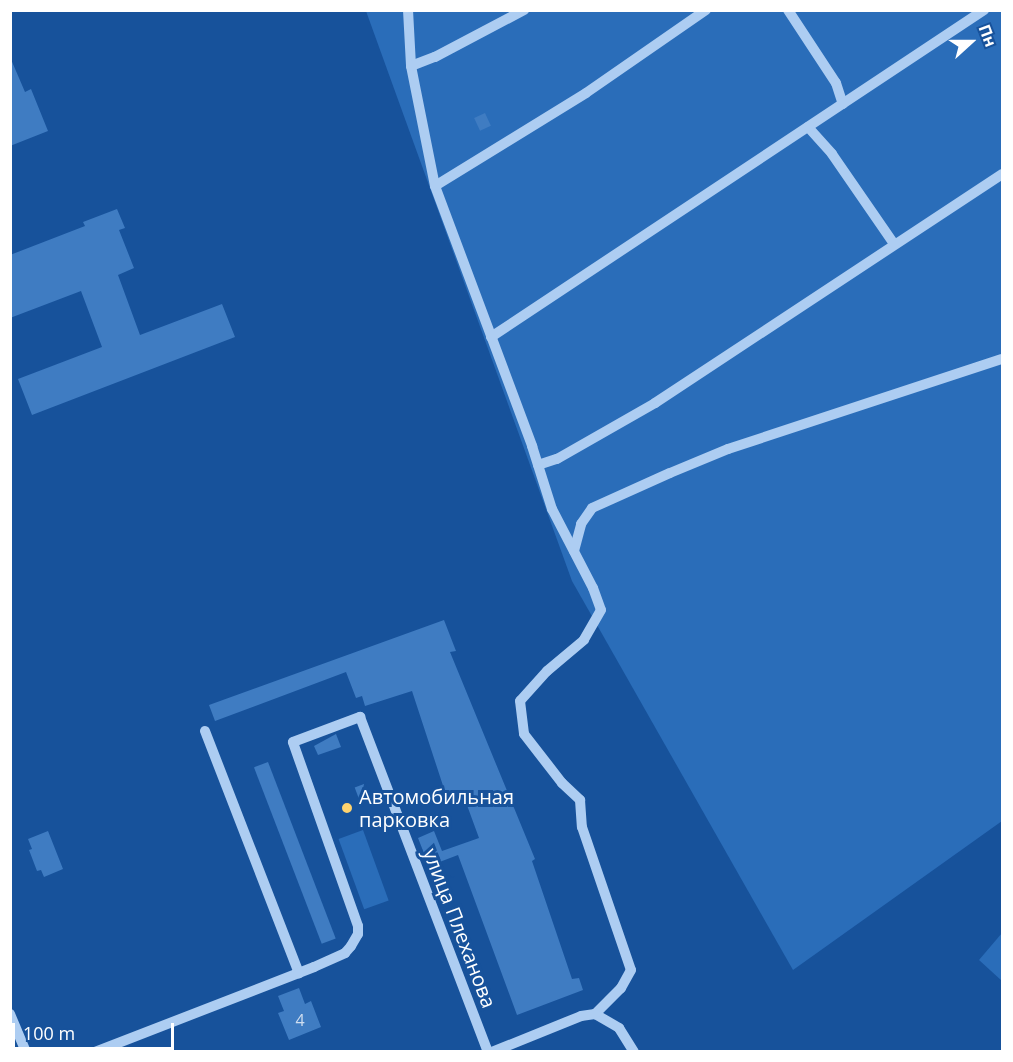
<!DOCTYPE html>
<html>
<head>
<meta charset="utf-8">
<style>
  body { margin:0 }
  #map { position:relative; width:1013px; height:1062px; overflow:hidden; background:#17529b; font-family:"Open Sans",sans-serif }
  div>[style] { position:absolute }
  .green>* { inset:0; background:#2a6db9; transform-origin:0 0 }
  .building>* { inset:0; background:#3f7cc2; transform-origin:0 0 }
  .minor>* { height:10px; margin:-5px; padding:0 5px; transform-origin:5px; border-radius:5px; background:#adcdf2 }
  .dots>* { width:16px; height:16px; translate:-50% -50%; box-sizing:border-box; border:3px solid #17529b; border-radius:50% }
  span { translate:-50% -50%; white-space:nowrap; text-align:center; line-height:1.15; -webkit-text-stroke:6px #17529b; paint-order:stroke }
  .number-label { font-size:16px; color:#cfdef0 }
  .number-label span { -webkit-text-stroke-width:0 }
  .poi-label { font-size:20px; color:#fff }
  .left { translate:0 -50%; text-align:left }
  .street-label { font-size:20px; color:#fff }
  .frame { position:absolute; inset:0; border:12px solid #fff; pointer-events:none }
  .north { position:absolute; left:941px; top:12px; width:60px; height:60px; -webkit-text-stroke:4px #17529b; paint-order:stroke; rotate:69deg; font-size:16px; font-weight:700; line-height:24px; text-align:center; color:#fff }
  .north::after { content:''; display:block; margin:auto; width:21px; height:27px; background:#fff; clip-path:polygon(50% 0,100% 100%,50% 72%,0 100%) }
  .scale { position:absolute; left:12px; top:1023px; width:162px; height:27px; box-sizing:border-box; border:3px solid #fff; border-top:0; padding-left:8px; font-size:18px; line-height:21px; white-space:nowrap; color:#fff; -webkit-text-stroke:4px #17529b; paint-order:stroke }
</style>
</head>
<body>
<div id="map">
  <div class="green">
    <div style="clip-path:polygon(366px 11px,1002px 11px,1002px 821px,793px 970px,572px 581px)"></div>
    <div style="left:363px;top:830px;width:75px;height:26px;rotate:70deg"></div>
    <div style="clip-path:polygon(1002px 933px,1002px 981px,979px 960px)"></div>
  </div>
  <div class="building">
    <div style="clip-path:polygon(10px 57px,25px 92px,31px 89px,48px 131px,10px 146px)"></div>
    <div style="left:485px;top:113px;width:14px;height:12px;rotate:65deg"></div>
    <div style="clip-path:polygon(117px 209px,125px 228px,119px 230px,134px 268px,118px 275px,140px 335px,222px 304px,235px 337px,32px 415px,18px 379px,102px 347px,81px 291px,10px 318px,10px 255px,85px 226px,83px 222px)"></div>
    <div style="clip-path:polygon(444px 620px,456px 651px,450px 652px,535px 859px,532px 861px,572px 979px,579px 978px,583px 990px,517px 1015px,458px 855px,429px 866px,418px 838px,434px 831px,442px 851px,479px 838px,464px 797px,449px 804px,412px 691px,365px 706px,362px 696px,356px 698px,346px 672px,215px 721px,209px 705px)"></div>
    <div style="clip-path:polygon(336px 734px,341px 747px,318px 755px,314px 746px)"></div>
    <div style="left:268px;top:762px;width:189px;height:15px;rotate:69deg"></div>
    <div style="left:364px;top:784px;width:17px;height:10px;rotate:69deg"></div>
    <div style="clip-path:polygon(48px 831px,63px 869px,44px 877px,41px 870px,37px 871px,29px 850px,32px 849px,28px 839px)"></div>
    <div style="clip-path:polygon(299px 988px,305px 1004px,311px 1001px,321px 1027px,289px 1040px,278px 1013px,284px 1011px,278px 996px)"></div>
  </div>
  <div class="minor">
    <div style="left:408px;top:10px;width:56px;rotate:86.9deg"></div>
    <div style="left:411px;top:66px;width:122px;rotate:78.7deg"></div>
    <div style="left:435px;top:186px;width:278px;rotate:69.5deg"></div>
    <div style="left:532px;top:446px;width:66px;rotate:72.4deg"></div>
    <div style="left:552px;top:509px;width:89px;rotate:62.6deg"></div>
    <div style="left:593px;top:588px;width:23px;rotate:70deg"></div>
    <div style="left:601px;top:610px;width:34px;rotate:120deg"></div>
    <div style="left:584px;top:640px;width:48px;rotate:140deg"></div>
    <div style="left:547px;top:671px;width:40px;rotate:132deg"></div>
    <div style="left:520px;top:701px;width:33px;rotate:83deg"></div>
    <div style="left:524px;top:734px;width:62px;rotate:52.2deg"></div>
    <div style="left:562px;top:783px;width:25px;rotate:43deg"></div>
    <div style="left:580px;top:800px;width:27px;rotate:86deg"></div>
    <div style="left:582px;top:827px;width:151px;rotate:71.1deg"></div>
    <div style="left:631px;top:970px;width:21px;rotate:119deg"></div>
    <div style="left:621px;top:988px;width:37px;rotate:135deg"></div>
    <div style="left:788px;top:10px;width:87px;rotate:56.7deg"></div>
    <div style="left:836px;top:83px;width:22px;rotate:72deg"></div>
    <div style="left:411px;top:66px;width:26px;rotate:-21deg"></div>
    <div style="left:435px;top:57px;width:101px;rotate:-27.8deg"></div>
    <div style="left:808px;top:127px;width:36px;rotate:48deg"></div>
    <div style="left:832px;top:154px;width:109px;rotate:55.4deg"></div>
    <div style="left:435px;top:186px;width:177px;rotate:-31.6deg"></div>
    <div style="left:586px;top:93px;width:146px;rotate:-34.7deg"></div>
    <div style="left:491px;top:337px;width:592px;rotate:-33.56deg"></div>
    <div style="left:538px;top:465px;width:20px;rotate:-18deg"></div>
    <div style="left:557px;top:459px;width:113px;rotate:-29.7deg"></div>
    <div style="left:655px;top:403px;width:416px;rotate:-33.4deg"></div>
    <div style="left:574px;top:551px;width:28px;rotate:-75deg"></div>
    <div style="left:581px;top:524px;width:19px;rotate:-55deg"></div>
    <div style="left:592px;top:508px;width:85px;rotate:-24.2deg"></div>
    <div style="left:670px;top:473px;width:63px;rotate:-22.5deg"></div>
    <div style="left:728px;top:449px;width:288px;rotate:-18.2deg"></div>
    <div style="left:205px;top:731px;width:260px;rotate:68.8deg"></div>
    <div style="left:10px;top:1014px;width:41px;rotate:67.2deg"></div>
    <div style="left:595px;top:1014px;width:28px;rotate:30deg"></div>
    <div style="left:619px;top:1028px;width:28px;rotate:58deg"></div>
    <div style="left:95px;top:1052px;width:235px;rotate:-21.2deg"></div>
    <div style="left:314px;top:967px;width:34px;rotate:-24deg"></div>
    <div style="left:345px;top:953px;width:9px;rotate:-49deg"></div>
    <div style="left:351px;top:946px;width:14px;rotate:-60deg"></div>
    <div style="left:358px;top:934px;width:8px;rotate:-90deg"></div>
    <div style="left:358px;top:926px;width:195px;rotate:-109.5deg"></div>
    <div style="left:293px;top:742px;width:72px;rotate:-20.5deg"></div>
    <div style="left:360px;top:717px;width:359px;rotate:69.1deg"></div>
    <div style="left:492px;top:1052px;width:96px;rotate:-22deg"></div>
    <div style="left:581px;top:1016px;width:14px;rotate:-8deg"></div>
  </div>
  <div class="dots">
    <div style="left:347px;top:808px;background:#ffd36e"></div>
  </div>
  <div class="number-label">
    <span style="left:300px;top:1020px">4</span>
  </div>
  <div class="poi-label">
    <span class="left" style="left:359px;top:808px">Автомобильная<br>парковка</span>
  </div>
  <div class="street-label">
    <span style="left:460px;top:928px;rotate:69deg">улица Плеханова</span>
  </div>
  <div class="frame"></div>
  <div class="north">Пн</div>
  <div class="scale">100 m</div>
</div>
</body>
</html>
